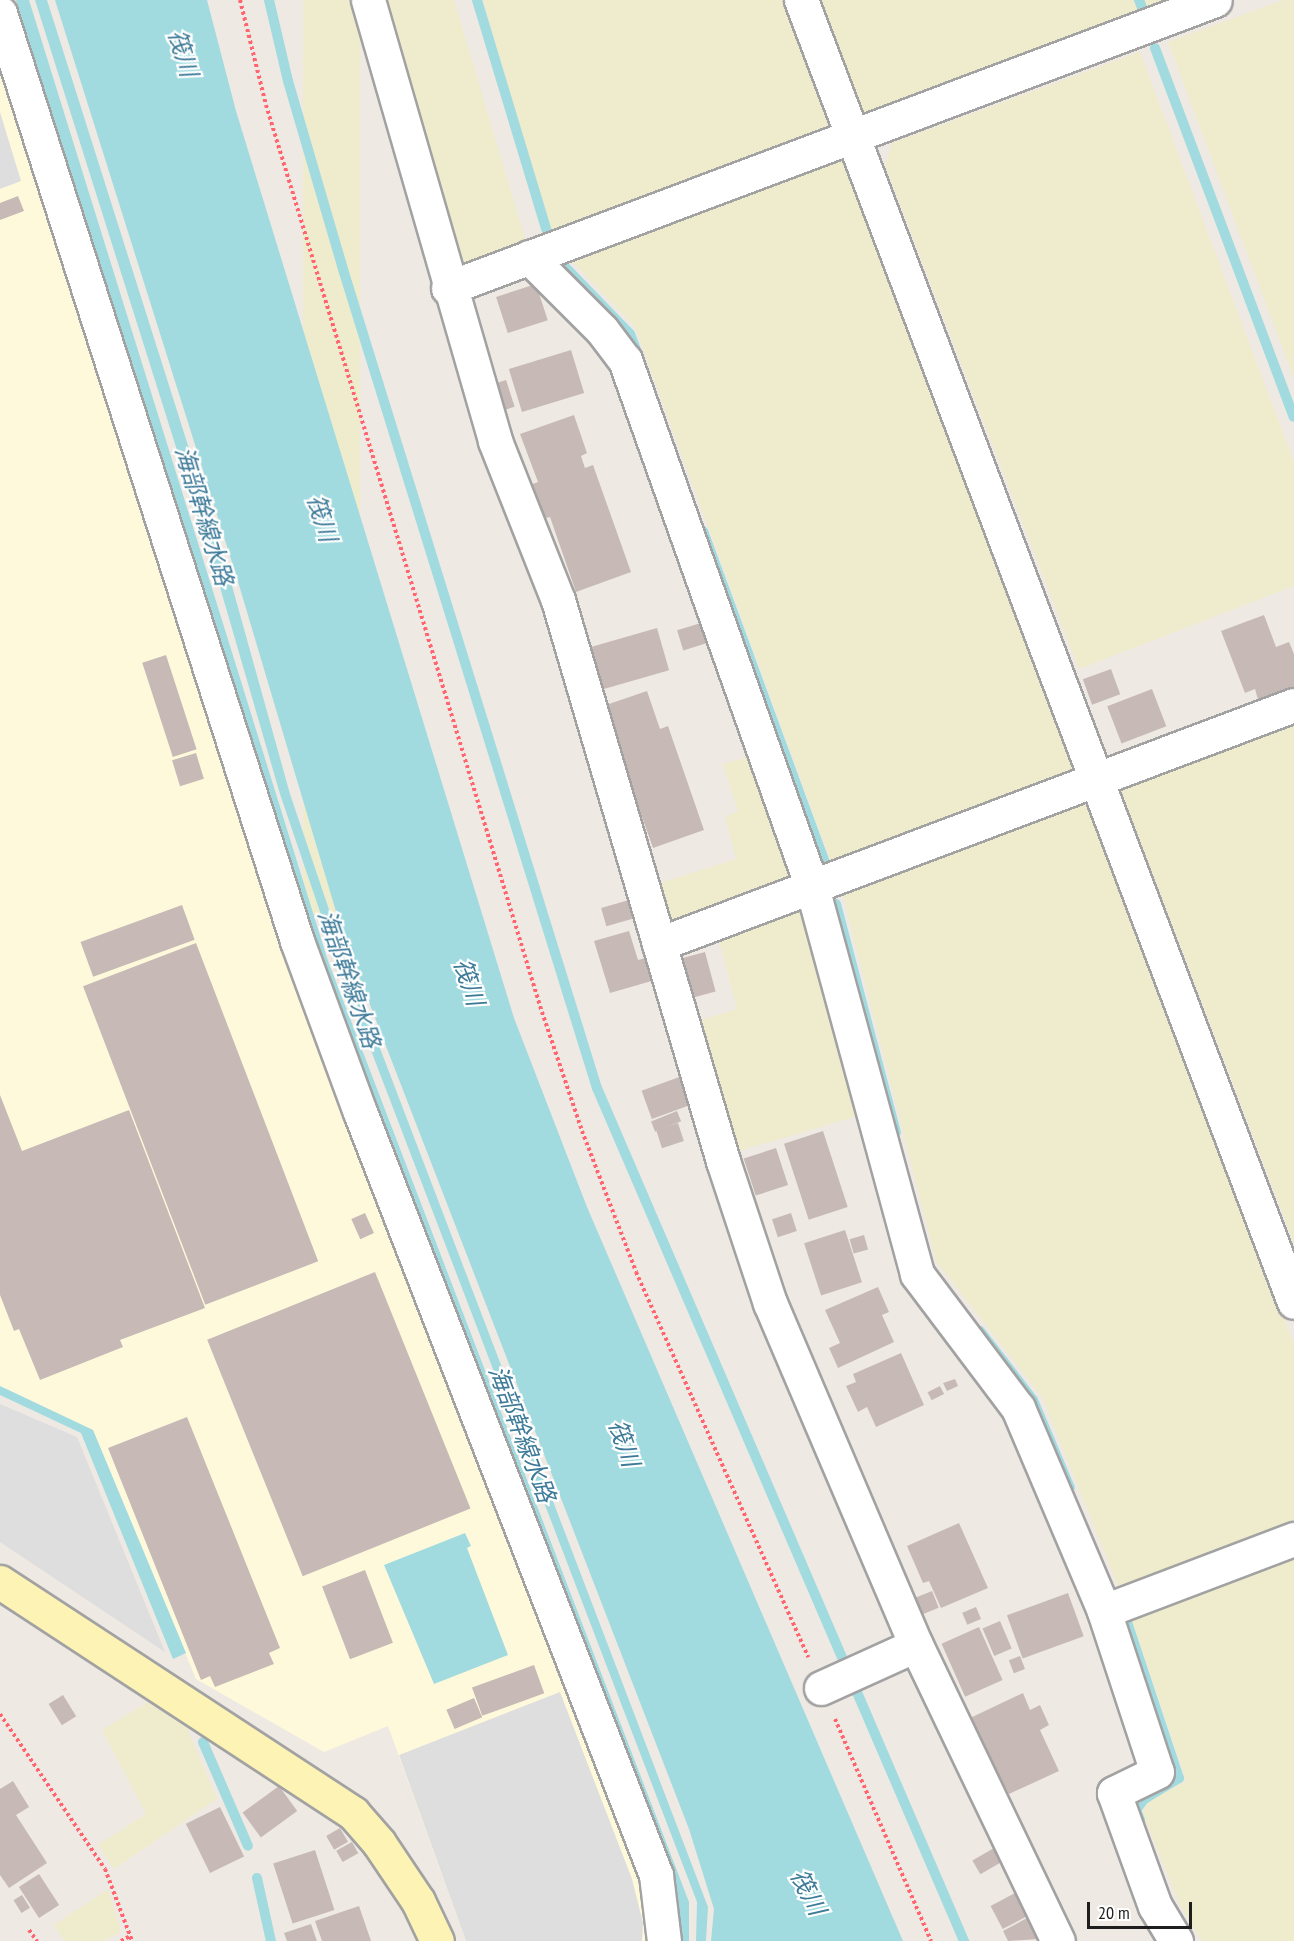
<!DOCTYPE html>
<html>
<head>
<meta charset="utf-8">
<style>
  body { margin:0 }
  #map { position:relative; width:1294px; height:1941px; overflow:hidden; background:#efe9e3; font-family:"PT Sans Narrow","Noto Sans JP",sans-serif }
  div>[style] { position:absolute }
  .education>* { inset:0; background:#fff9dc }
  .farmland>* { inset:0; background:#efebcd; transform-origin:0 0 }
  .parking>* { inset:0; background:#dedede }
  .water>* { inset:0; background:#a1dbdf }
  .stream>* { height:10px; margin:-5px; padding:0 5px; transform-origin:5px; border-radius:5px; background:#a1dbdf }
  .building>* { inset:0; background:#c7bab6; transform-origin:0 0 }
  .path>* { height:4px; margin-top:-2px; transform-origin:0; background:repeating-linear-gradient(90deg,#ff646f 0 3px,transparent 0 6px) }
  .roads { filter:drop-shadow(2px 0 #a2a2a2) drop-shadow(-2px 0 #a2a2a2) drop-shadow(0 2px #a2a2a2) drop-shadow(0 -2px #a2a2a2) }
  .street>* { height:33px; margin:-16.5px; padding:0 16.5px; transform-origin:16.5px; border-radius:16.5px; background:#fff }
  .secondary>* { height:33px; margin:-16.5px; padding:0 16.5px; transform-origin:16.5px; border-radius:16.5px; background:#fcf3b4 }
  span { translate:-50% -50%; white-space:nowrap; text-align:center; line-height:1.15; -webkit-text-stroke:4.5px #fff; paint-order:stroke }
  .water-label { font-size:24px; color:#3e7b99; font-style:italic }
  .scale { position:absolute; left:1087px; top:1902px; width:105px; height:27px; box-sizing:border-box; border:3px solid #1e1e1e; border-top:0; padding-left:8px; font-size:18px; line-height:21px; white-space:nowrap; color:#1e1e1e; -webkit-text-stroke:4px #fff; paint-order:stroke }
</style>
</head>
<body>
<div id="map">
  <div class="education">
    <div style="clip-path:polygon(0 70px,161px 563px,268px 912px,308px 995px,643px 1877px,653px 1941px,466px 1941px,388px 1726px,324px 1752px,196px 1679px,93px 1430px,0 1386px)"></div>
  </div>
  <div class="farmland">
    <div style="left:303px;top:0;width:57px;height:915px"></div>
    <div style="clip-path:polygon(379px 0,454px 0,526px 242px,451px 271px)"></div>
    <div style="clip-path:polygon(483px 0,787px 0,834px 125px,550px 232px)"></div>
    <div style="clip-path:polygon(818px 0,1169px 0,862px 115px)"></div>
    <div style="clip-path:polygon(1283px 0,1294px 0,1294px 379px,1168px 42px)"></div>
    <div style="clip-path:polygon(1140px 52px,1294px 462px,1294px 586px,1079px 669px,885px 165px,892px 143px)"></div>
    <div style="clip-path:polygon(845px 152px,1079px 777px,834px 871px,635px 327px,566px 255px)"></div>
    <div style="clip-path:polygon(1294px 712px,1294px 1243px,1117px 779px)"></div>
    <div style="clip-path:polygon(758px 754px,800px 877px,672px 930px,654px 885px,736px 859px,725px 817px,738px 811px,723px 764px)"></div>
    <div style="clip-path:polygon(1084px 791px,1294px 1344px,1294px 1530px,1120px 1591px,1042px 1397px,936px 1261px,842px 892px)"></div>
    <div style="clip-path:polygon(809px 902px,865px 1114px,732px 1153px,694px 1022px,737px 1009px,717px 932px)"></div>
    <div style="clip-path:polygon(1294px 1549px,1294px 1941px,1202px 1941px,1180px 1905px,1143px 1814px,1147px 1802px,1186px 1781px,1129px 1612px)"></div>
    <div style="clip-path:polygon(148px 1702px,187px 1728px,217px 1799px,114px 1869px,98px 1845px,146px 1814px,102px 1730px)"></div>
    <div style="clip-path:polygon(108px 1889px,121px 1931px,105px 1941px,65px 1941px,54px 1925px)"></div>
  </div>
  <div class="parking">
    <div style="clip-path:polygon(0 112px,21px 181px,0 189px)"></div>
    <div style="clip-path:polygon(0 1404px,77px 1437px,165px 1652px,0 1542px)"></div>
    <div style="clip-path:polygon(560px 1692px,632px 1879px,643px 1923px,642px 1941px,466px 1941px,399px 1755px)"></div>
  </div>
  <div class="water">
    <div style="clip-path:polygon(16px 0,29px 0,328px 961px,689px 1902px,689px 1941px,681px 1941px,677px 1891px,317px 954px)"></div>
    <div style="clip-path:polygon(35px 0,47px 0,229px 575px,290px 794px,344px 954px,708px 1907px,706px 1941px,696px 1941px,697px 1902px,336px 959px,280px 794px,217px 577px)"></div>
    <div style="clip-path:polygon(55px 0,207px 0,236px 111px,514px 1018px,587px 1207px,903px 1941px,711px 1941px,714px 1909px,689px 1829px,343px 935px,236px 575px)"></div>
    <div style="clip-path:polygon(0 1386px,93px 1430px,186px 1653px,173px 1659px,81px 1433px,0 1395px)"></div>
    <div style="clip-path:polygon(465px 1533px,471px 1546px,467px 1548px,508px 1655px,434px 1684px,384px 1565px)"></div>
  </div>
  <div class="stream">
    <div style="left:269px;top:0;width:83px;rotate:76.8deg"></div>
    <div style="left:288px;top:81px;width:193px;rotate:73.7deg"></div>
    <div style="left:342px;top:266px;width:861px;rotate:72.77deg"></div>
    <div style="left:597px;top:1088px;width:929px;rotate:66.72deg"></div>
    <div style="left:477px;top:0;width:239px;rotate:73.2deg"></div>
    <div style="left:1139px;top:0;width:11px;rotate:68deg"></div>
    <div style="left:1155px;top:48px;width:394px;rotate:69.4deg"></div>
    <div style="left:565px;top:267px;width:93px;rotate:45.9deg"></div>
    <div style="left:630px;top:334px;width:26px;rotate:69deg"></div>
    <div style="left:703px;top:531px;width:356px;rotate:69.8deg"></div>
    <div style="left:836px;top:904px;width:236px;rotate:75.3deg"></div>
    <div style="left:980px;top:1331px;width:87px;rotate:52.5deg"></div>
    <div style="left:1033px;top:1400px;width:95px;rotate:67.2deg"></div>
    <div style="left:1125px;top:1616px;width:171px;rotate:71.6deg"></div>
    <div style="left:1179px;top:1778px;width:41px;rotate:149deg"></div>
    <div style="left:1144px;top:1799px;width:14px;rotate:126deg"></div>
    <div style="left:1136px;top:1810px;width:11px;rotate:68deg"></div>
    <div style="left:203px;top:1742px;width:113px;rotate:66.6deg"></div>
    <div style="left:257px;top:1878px;width:65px;rotate:77.5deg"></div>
  </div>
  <div class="building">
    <div style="clip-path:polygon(18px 196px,24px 211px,0 220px,0 203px)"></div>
    <div style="left:536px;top:284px;width:38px;height:42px;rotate:72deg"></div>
    <div style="left:571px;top:350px;width:45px;height:65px;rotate:73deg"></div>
    <div style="left:506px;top:380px;width:28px;height:17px;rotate:72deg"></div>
    <div style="clip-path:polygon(574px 415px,587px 453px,581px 456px,585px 468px,593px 465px,631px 572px,576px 592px,550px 517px,542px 519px,530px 485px,538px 482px,520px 434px)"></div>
    <div style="clip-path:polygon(1264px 615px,1276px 647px,1289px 642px,1294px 654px,1294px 690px,1259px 703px,1255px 689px,1245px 693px,1221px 631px)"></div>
    <div style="left:701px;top:623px;width:21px;height:25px;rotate:73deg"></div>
    <div style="left:657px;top:628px;width:44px;height:75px;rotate:74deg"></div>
    <div style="left:166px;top:655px;width:99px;height:25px;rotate:72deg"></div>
    <div style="left:1111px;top:669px;width:27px;height:30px;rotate:70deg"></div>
    <div style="left:1152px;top:689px;width:40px;height:48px;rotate:69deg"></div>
    <div style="clip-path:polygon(647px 691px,660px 729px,668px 726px,704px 830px,653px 848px,603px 706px)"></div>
    <div style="left:196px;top:753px;width:27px;height:25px;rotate:73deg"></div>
    <div style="left:629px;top:900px;width:19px;height:29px;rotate:74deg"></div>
    <div style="left:182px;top:905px;width:37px;height:108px;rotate:70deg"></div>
    <div style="clip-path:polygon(629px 931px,638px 960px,649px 957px,655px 980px,610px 993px,594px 941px)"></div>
    <div style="left:196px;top:943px;width:341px;height:121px;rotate:69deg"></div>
    <div style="left:705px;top:952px;width:41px;height:23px;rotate:75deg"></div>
    <div style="left:682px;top:1076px;width:30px;height:43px;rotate:70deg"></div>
    <div style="clip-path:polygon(0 1095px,22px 1151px,129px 1110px,205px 1308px,120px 1340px,123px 1347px,40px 1380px,19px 1329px,14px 1331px,0 1295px)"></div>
    <div style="left:677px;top:1111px;width:11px;height:28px;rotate:68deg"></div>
    <div style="left:678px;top:1123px;width:19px;height:23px;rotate:72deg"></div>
    <div style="left:823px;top:1131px;width:80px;height:41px;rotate:72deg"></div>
    <div style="left:776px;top:1148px;width:39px;height:34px;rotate:72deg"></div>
    <div style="left:365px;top:1213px;width:22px;height:15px;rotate:66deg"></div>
    <div style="left:791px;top:1213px;width:19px;height:20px;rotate:72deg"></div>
    <div style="left:845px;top:1230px;width:55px;height:43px;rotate:72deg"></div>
    <div style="left:864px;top:1235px;width:15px;height:15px;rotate:74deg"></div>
    <div style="left:375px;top:1272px;width:255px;height:181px;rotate:68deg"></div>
    <div style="clip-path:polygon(878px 1287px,889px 1312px,882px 1315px,894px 1342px,838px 1368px,829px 1348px,840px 1343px,825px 1310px)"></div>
    <div style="clip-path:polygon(901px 1353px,924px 1405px,876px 1427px,867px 1407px,858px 1412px,846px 1386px,856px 1382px,853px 1374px)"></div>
    <div style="clip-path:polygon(955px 1379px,958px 1386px,947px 1391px,943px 1383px)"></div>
    <div style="left:940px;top:1386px;width:9px;height:14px;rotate:63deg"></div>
    <div style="clip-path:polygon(187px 1417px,280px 1648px,269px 1653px,274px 1664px,215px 1687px,210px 1676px,201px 1680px,108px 1448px)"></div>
    <div style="clip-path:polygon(959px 1523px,988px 1588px,941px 1608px,929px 1581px,923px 1583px,907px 1546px)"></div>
    <div style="left:365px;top:1570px;width:78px;height:46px;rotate:69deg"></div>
    <div style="left:932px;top:1591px;width:18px;height:22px;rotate:68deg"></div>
    <div style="left:1068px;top:1593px;width:46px;height:65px;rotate:70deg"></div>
    <div style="left:976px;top:1607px;width:13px;height:15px;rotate:67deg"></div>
    <div style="left:1000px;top:1621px;width:30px;height:19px;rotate:67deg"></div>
    <div style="left:979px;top:1627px;width:58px;height:41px;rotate:66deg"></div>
    <div style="left:1020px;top:1656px;width:14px;height:12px;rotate:69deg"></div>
    <div style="left:534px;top:1665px;width:30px;height:66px;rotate:70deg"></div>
    <div style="clip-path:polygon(1023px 1693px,1030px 1710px,1040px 1705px,1049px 1725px,1040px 1730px,1059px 1771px,1009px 1794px,968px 1719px)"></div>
    <div style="left:63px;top:1695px;width:25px;height:17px;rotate:58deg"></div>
    <div style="left:474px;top:1698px;width:21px;height:30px;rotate:67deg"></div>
    <div style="clip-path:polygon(13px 1781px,29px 1807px,16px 1815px,47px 1863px,9px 1888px,0 1875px,0 1789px)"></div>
    <div style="left:279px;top:1786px;width:31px;height:45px;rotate:54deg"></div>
    <div style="left:220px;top:1807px;width:55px;height:38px;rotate:64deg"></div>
    <div style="left:340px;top:1828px;width:16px;height:16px;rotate:60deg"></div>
    <div style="left:352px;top:1842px;width:13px;height:18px;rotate:61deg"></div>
    <div style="left:994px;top:1848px;width:16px;height:25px;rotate:60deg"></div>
    <div style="left:315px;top:1850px;width:63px;height:44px;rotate:72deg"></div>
    <div style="left:39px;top:1874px;width:37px;height:24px;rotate:57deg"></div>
    <div style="left:1017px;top:1892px;width:26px;height:30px;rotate:62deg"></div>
    <div style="left:22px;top:1895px;width:15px;height:10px;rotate:58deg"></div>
    <div style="clip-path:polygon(359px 1906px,371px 1941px,322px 1941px,315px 1921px)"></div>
    <div style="clip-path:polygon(1027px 1918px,1039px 1939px,1008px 1941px,1003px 1931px)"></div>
    <div style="clip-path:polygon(311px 1924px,317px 1941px,287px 1941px,284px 1933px)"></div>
  </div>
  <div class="path">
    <div style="left:240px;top:0;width:108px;rotate:76.1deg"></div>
    <div style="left:266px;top:105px;width:948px;rotate:73.08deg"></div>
    <div style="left:542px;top:1012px;width:126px;rotate:71.4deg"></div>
    <div style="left:582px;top:1131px;width:151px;rotate:69deg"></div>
    <div style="left:636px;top:1272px;width:422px;rotate:65.9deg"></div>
    <div style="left:0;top:1714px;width:187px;rotate:55.9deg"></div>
    <div style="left:105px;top:1869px;width:77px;rotate:69.4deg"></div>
    <div style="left:835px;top:1719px;width:242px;rotate:66.6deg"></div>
    <div style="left:29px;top:1930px;width:14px;rotate:54deg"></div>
    <div style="left:121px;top:1941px;width:10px;rotate:-29deg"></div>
  </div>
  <div class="roads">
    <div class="street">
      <div style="left:368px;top:0;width:459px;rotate:73.9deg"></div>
      <div style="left:495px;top:441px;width:171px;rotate:68.4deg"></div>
      <div style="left:558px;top:600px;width:585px;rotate:73.61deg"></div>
      <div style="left:723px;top:1161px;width:150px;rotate:71.7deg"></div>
      <div style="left:770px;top:1303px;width:372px;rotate:66.9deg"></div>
      <div style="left:916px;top:1645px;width:328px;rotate:64.4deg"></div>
      <div style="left:801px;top:0;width:1392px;rotate:69.26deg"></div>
      <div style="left:0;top:13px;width:974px;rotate:72.25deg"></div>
      <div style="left:297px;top:941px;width:182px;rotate:69.8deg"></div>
      <div style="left:360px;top:1112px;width:818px;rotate:68.8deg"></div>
      <div style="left:656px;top:1875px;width:66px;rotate:83.1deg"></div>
      <div style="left:529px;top:257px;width:103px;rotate:45deg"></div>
      <div style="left:602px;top:330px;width:38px;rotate:53deg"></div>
      <div style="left:625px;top:360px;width:559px;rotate:70.46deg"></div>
      <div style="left:812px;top:887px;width:401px;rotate:74.8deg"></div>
      <div style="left:917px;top:1274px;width:168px;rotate:53deg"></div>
      <div style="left:1018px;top:1408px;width:220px;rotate:67deg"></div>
      <div style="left:1104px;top:1611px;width:169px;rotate:71.8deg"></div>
      <div style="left:1157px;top:1772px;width:48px;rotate:154deg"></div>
      <div style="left:1114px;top:1793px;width:120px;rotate:70.1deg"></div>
      <div style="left:1155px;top:1906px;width:41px;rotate:59deg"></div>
      <div style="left:448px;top:288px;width:819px;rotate:-20.58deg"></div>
      <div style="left:659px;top:944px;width:678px;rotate:-20.63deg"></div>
      <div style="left:1104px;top:1611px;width:203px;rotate:-20.8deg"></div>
      <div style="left:821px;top:1688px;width:104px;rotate:-24.4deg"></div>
    </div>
    <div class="secondary">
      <div style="left:0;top:1582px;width:422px;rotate:33.2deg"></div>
      <div style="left:353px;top:1813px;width:40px;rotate:49deg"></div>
      <div style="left:379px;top:1843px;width:70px;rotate:56.1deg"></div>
      <div style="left:418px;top:1901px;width:44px;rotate:64.6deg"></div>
    </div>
  </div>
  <div class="water-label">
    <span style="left:183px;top:53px;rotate:73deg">筏川</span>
    <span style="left:204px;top:516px;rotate:73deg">海部幹線水路</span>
    <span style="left:322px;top:518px;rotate:73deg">筏川</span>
    <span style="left:349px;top:979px;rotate:71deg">海部幹線水路</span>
    <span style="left:469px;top:982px;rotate:72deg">筏川</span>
    <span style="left:522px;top:1434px;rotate:69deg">海部幹線水路</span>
    <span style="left:624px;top:1443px;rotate:71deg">筏川</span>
    <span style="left:808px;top:1892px;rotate:63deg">筏川</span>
  </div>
  <div class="scale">20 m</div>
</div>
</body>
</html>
